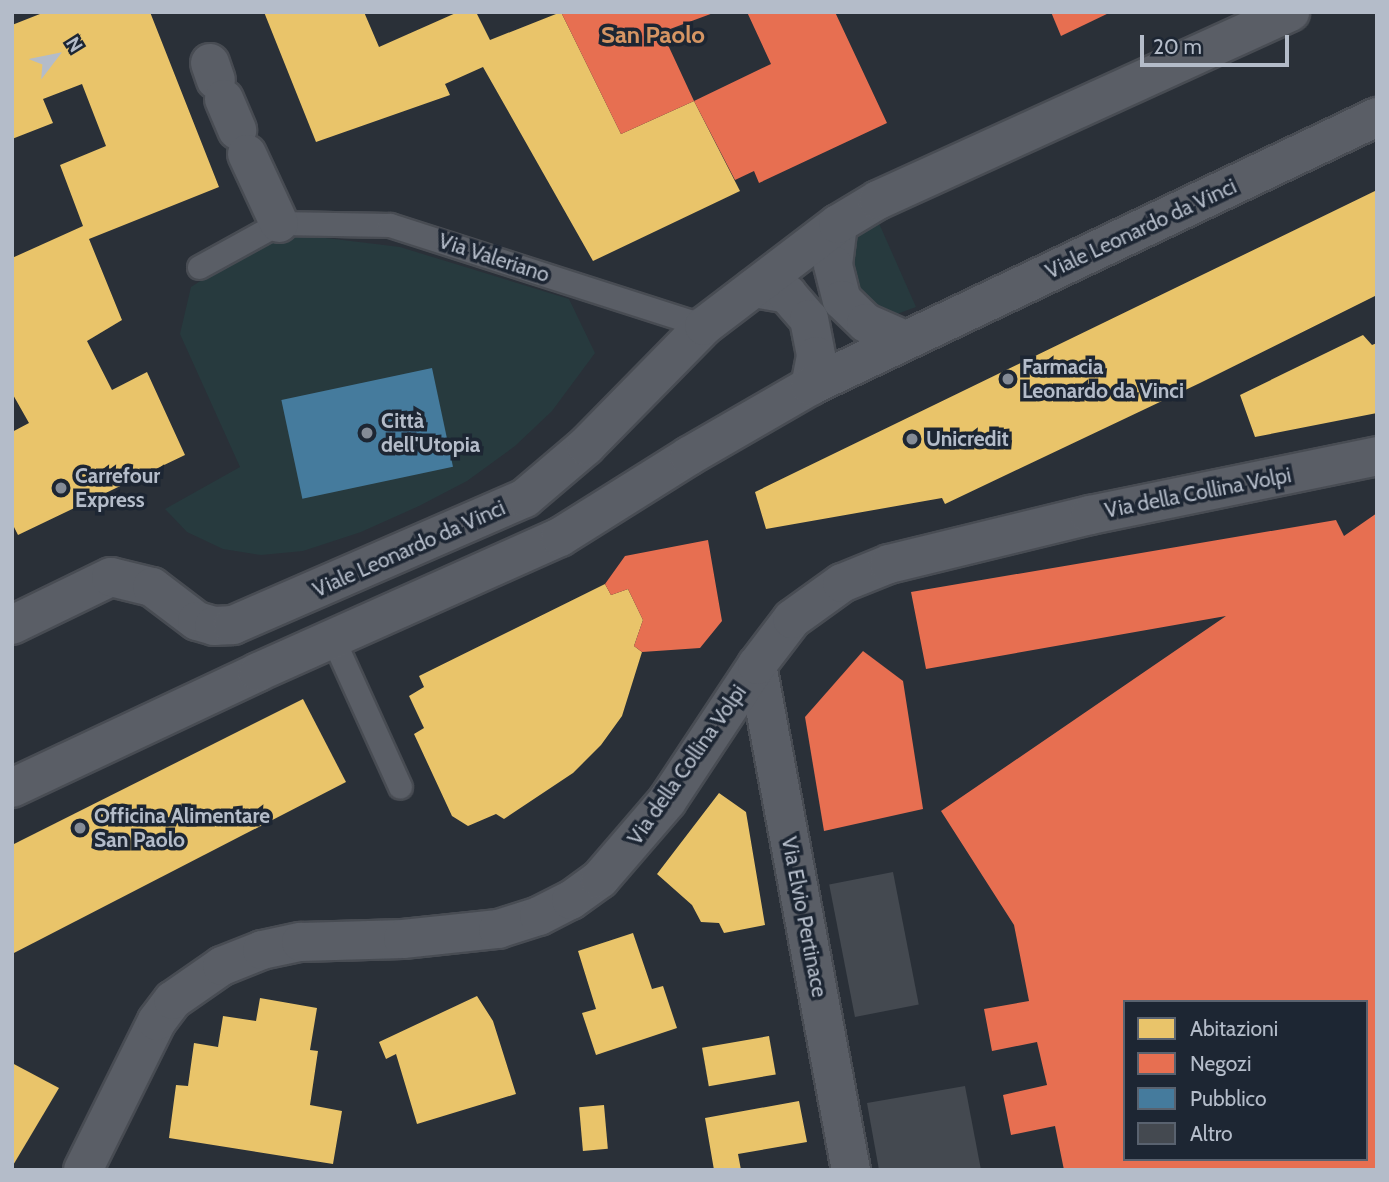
<!DOCTYPE html>
<html>
<head>
<meta charset="utf-8">
<style>
  body { margin:0 }
  #map { position:relative; width:1389px; height:1182px; overflow:hidden; background:#2a3038; font-family:Cabin,sans-serif }
  div>[style] { position:absolute }
  .green>* { inset:0; background:#273a3e }
  .homes>* { inset:0; background:#e9c46a; transform-origin:0 0 }
  .shops>* { inset:0; background:#e76f51 }
  .public>* { inset:0; background:#457b9d; transform-origin:0 0 }
  .building>* { inset:0; background:#444950; transform-origin:0 0 }
  .roads { filter:drop-shadow(2px 0 #484c53) drop-shadow(-2px 0 #484c53) drop-shadow(0 2px #484c53) drop-shadow(0 -2px #484c53) }
  .lane>* { height:23px; margin:-11.5px; padding:0 11.5px; transform-origin:11.5px; border-radius:11.5px; background:#5a5e66 }
  .street>* { height:38px; margin:-19px; padding:0 19px; transform-origin:19px; border-radius:19px; background:#5a5e66 }
  .dots>* { width:19px; height:19px; translate:-50% -50%; box-sizing:border-box; border:4px solid #1d2633; border-radius:50% }
  span { translate:-50% -50%; white-space:nowrap; text-align:center; line-height:1.15; -webkit-text-stroke:7px #1d2633; paint-order:stroke }
  .street-label { font-size:21px; color:#b4bcc9 }
  .poi-label { font-size:21px; color:#b4bcc9; font-weight:700 }
  .left { translate:0 -50%; text-align:left }
  .quarter-label { font-size:24px; color:#d59563; font-weight:700 }
  .frame { position:absolute; inset:0; border:14px solid #b4bcc9; pointer-events:none }
  .legend { position:absolute; left:1123px; top:1000px; width:245px; height:161px; box-sizing:border-box; background:#1d2633; border:2px solid #59626f; margin:0; padding:9px 12px; list-style:none; font-size:21px; color:#b4bcc9 }
  .legend li { display:flex; align-items:center; gap:14px; height:35px }
  .legend b { width:35px; border:2px solid #59626f }
  .north { position:absolute; left:21px; top:21px; width:70px; height:70px; -webkit-text-stroke:5px #1d2633; paint-order:stroke; rotate:58deg; font-size:19px; font-weight:700; line-height:28px; text-align:center; color:#b4bcc9 }
  .north::after { content:''; display:block; margin:auto; width:24px; height:32px; background:#b4bcc9; clip-path:polygon(50% 0,100% 100%,50% 72%,0 100%) }
  .scale { position:absolute; left:1140px; top:35px; width:149px; height:32px; box-sizing:border-box; border:4px solid #b4bcc9; border-top:0; padding-left:9px; font-size:21px; line-height:24px; white-space:nowrap; color:#b4bcc9; -webkit-text-stroke:5px #1d2633; paint-order:stroke }
</style>
</head>
<body>
<div id="map">
  <div class="green">
    <div style="clip-path:polygon(878px 221px,916px 307px,897px 314px,879px 311px,850px 286px,854px 240px,866px 226px)"></div>
    <div style="clip-path:polygon(277px 232px,400px 247px,569px 299px,595px 353px,552px 411px,515px 446px,467px 481px,419px 506px,361px 532px,303px 551px,261px 555px,223px 549px,187px 532px,165px 509px,240px 467px,180px 334px,191px 287px)"></div>
  </div>
  <div class="homes">
    <div style="clip-path:polygon(45px 12px,150px 12px,219px 187px,89px 239px,122px 320px,87px 341px,112px 390px,147px 372px,185px 455px,18px 535px,12px 523px,12px 432px,29px 423px,12px 393px,12px 258px,83px 226px,60px 165px,106px 146px,82px 84px,43px 99px,53px 123px,12px 139px,12px 25px)"></div>
    <div style="clip-path:polygon(264px 12px,364px 12px,379px 47px,458px 12px,476px 12px,490px 40px,561px 12px,621px 134px,694px 101px,740px 191px,593px 261px,483px 67px,445px 84px,450px 95px,316px 142px)"></div>
    <div style="clip-path:polygon(1377px 190px,1377px 295px,1200px 383px,945px 504px,942px 498px,766px 529px,755px 492px)"></div>
    <div style="clip-path:polygon(1363px 335px,1372px 345px,1377px 343px,1377px 413px,1255px 437px,1240px 395px)"></div>
    <div style="clip-path:polygon(605px 584px,611px 595px,628px 589px,643px 620px,634px 646px,642px 652px,622px 716px,601px 745px,573px 773px,504px 819px,496px 814px,468px 826px,452px 816px,414px 734px,424px 728px,409px 696px,424px 687px,419px 676px)"></div>
    <div style="clip-path:polygon(303px 699px,346px 782px,12px 954px,12px 845px)"></div>
    <div style="clip-path:polygon(719px 793px,746px 812px,765px 925px,724px 933px,719px 923px,701px 922px,692px 905px,657px 874px)"></div>
    <div style="clip-path:polygon(633px 933px,652px 989px,663px 986px,677px 1028px,596px 1055px,582px 1013px,596px 1009px,578px 951px)"></div>
    <div style="clip-path:polygon(477px 996px,493px 1021px,516px 1094px,417px 1124px,396px 1054px,386px 1059px,379px 1042px)"></div>
    <div style="clip-path:polygon(260px 998px,317px 1008px,310px 1050px,318px 1051px,310px 1105px,342px 1111px,333px 1164px,169px 1138px,176px 1085px,188px 1086px,194px 1043px,218px 1047px,223px 1016px,256px 1021px)"></div>
    <div style="left:769px;top:1036px;width:39px;height:68px;rotate:80deg"></div>
    <div style="clip-path:polygon(12px 1063px,59px 1088px,12px 1167px)"></div>
    <div style="clip-path:polygon(799px 1101px,807px 1142px,738px 1154px,741px 1170px,714px 1170px,705px 1118px)"></div>
    <div style="left:604px;top:1105px;width:44px;height:25px;rotate:85deg"></div>
  </div>
  <div class="shops">
    <div style="clip-path:polygon(561px 12px,716px 12px,662px 32px,694px 101px,621px 134px)"></div>
    <div style="clip-path:polygon(747px 12px,835px 12px,887px 123px,759px 183px,754px 171px,735px 180px,694px 101px,771px 64px)"></div>
    <div style="clip-path:polygon(1051px 12px,1111px 12px,1061px 36px)"></div>
    <div style="clip-path:polygon(evenodd,1377px 513px,1377px 1170px,1064px 1170px,1055px 1126px,1011px 1135px,1003px 1095px,1047px 1085px,1037px 1042px,992px 1051px,984px 1009px,1029px 1001px,1014px 925px,941px 811px,1226px 616px,926px 669px,911px 592px,1336px 520px,1344px 536px,1377px 513px,1125px 1002px,1366px 1002px,1366px 1159px,1125px 1159px,1125px 1002px)"></div>
    <div style="clip-path:polygon(708px 540px,722px 621px,700px 648px,642px 652px,634px 646px,643px 620px,628px 589px,611px 595px,605px 584px,625px 556px)"></div>
    <div style="clip-path:polygon(863px 651px,903px 681px,923px 809px,824px 831px,805px 717px)"></div>
  </div>
  <div class="public">
    <div style="left:432px;top:368px;width:101px;height:154px;rotate:78deg"></div>
  </div>
  <div class="building">
    <div style="left:893px;top:872px;width:135px;height:65px;rotate:79deg"></div>
    <div style="clip-path:polygon(965px 1086px,981px 1170px,879px 1170px,867px 1103px)"></div>
  </div>
  <div class="roads">
    <div class="lane">
      <div style="left:199px;top:267px;width:91px;rotate:-28.8deg"></div>
      <div style="left:279px;top:223px;width:111px;rotate:1deg"></div>
      <div style="left:390px;top:225px;width:330px;rotate:17.8deg"></div>
      <div style="left:333px;top:639px;width:162px;rotate:65.6deg"></div>
    </div>
    <div class="street">
      <div style="left:210px;top:63px;width:18px;rotate:71deg"></div>
      <div style="left:224px;top:99px;width:34px;rotate:67deg"></div>
      <div style="left:247px;top:154px;width:76px;rotate:65.1deg"></div>
      <div style="left:838px;top:224px;width:41px;rotate:97deg"></div>
      <div style="left:833px;top:265px;width:36px;rotate:76deg"></div>
      <div style="left:842px;top:300px;width:33px;rotate:44deg"></div>
      <div style="left:866px;top:323px;width:43px;rotate:23.6deg"></div>
      <div style="left:754px;top:288px;width:34px;rotate:10deg"></div>
      <div style="left:787px;top:294px;width:33px;rotate:49deg"></div>
      <div style="left:809px;top:319px;width:38px;rotate:79deg"></div>
      <div style="left:816px;top:356px;width:31px;rotate:101deg"></div>
      <div style="left:12px;top:625px;width:110px;rotate:-25.9deg"></div>
      <div style="left:111px;top:577px;width:42px;rotate:13.7deg"></div>
      <div style="left:152px;top:587px;width:56px;rotate:37.1deg"></div>
      <div style="left:197px;top:621px;width:18px;rotate:16deg"></div>
      <div style="left:214px;top:626px;width:19px;rotate:-3deg"></div>
      <div style="left:233px;top:625px;width:318px;rotate:-23.5deg"></div>
      <div style="left:525px;top:498px;width:80px;rotate:-40.4deg"></div>
      <div style="left:586px;top:446px;width:168px;rotate:-45.5deg"></div>
      <div style="left:704px;top:326px;width:168px;rotate:-37.3deg"></div>
      <div style="left:838px;top:224px;width:47px;rotate:-31deg"></div>
      <div style="left:878px;top:200px;width:453px;rotate:-24.5deg"></div>
      <div style="left:757px;top:665px;width:514px;rotate:79.46deg"></div>
      <div style="left:12px;top:788px;width:272px;rotate:-25.2deg"></div>
      <div style="left:258px;top:672px;width:331px;rotate:-24.1deg"></div>
      <div style="left:560px;top:537px;width:152px;rotate:-32.1deg"></div>
      <div style="left:689px;top:456px;width:140px;rotate:-30deg"></div>
      <div style="left:810px;top:386px;width:628px;rotate:-25.38deg"></div>
      <div style="left:83px;top:1170px;width:166px;rotate:-63.6deg"></div>
      <div style="left:157px;top:1021px;width:26px;rotate:-53deg"></div>
      <div style="left:173px;top:1000px;width:60px;rotate:-34.8deg"></div>
      <div style="left:222px;top:966px;width:43px;rotate:-21.8deg"></div>
      <div style="left:262px;top:950px;width:40px;rotate:-12deg"></div>
      <div style="left:301px;top:942px;width:102px;rotate:-1.7deg"></div>
      <div style="left:403px;top:939px;width:96px;rotate:-6deg"></div>
      <div style="left:498px;top:929px;width:43px;rotate:-17.6deg"></div>
      <div style="left:539px;top:916px;width:36px;rotate:-27deg"></div>
      <div style="left:571px;top:900px;width:36px;rotate:-36deg"></div>
      <div style="left:600px;top:879px;width:103px;rotate:-49.3deg"></div>
      <div style="left:667px;top:801px;width:163px;rotate:-56.5deg"></div>
      <div style="left:757px;top:665px;width:58px;rotate:-52.7deg"></div>
      <div style="left:792px;top:619px;width:62px;rotate:-35.8deg"></div>
      <div style="left:842px;top:583px;width:51px;rotate:-22deg"></div>
      <div style="left:889px;top:564px;width:207px;rotate:-13.7deg"></div>
      <div style="left:1090px;top:515px;width:293px;rotate:-11.6deg"></div>
    </div>
  </div>
  <div class="dots">
    <div style="left:1008px;top:379px;background:#848b96"></div>
    <div style="left:367px;top:433px;background:#848b96"></div>
    <div style="left:912px;top:439px;background:#848b96"></div>
    <div style="left:61px;top:488px;background:#848b96"></div>
    <div style="left:80px;top:828px;background:#848b96"></div>
  </div>
  <div class="street-label">
    <span style="left:1141px;top:229px;rotate:-25deg">Viale Leonardo da Vinci</span>
    <span style="left:494px;top:258px;rotate:18deg">Via Valeriano</span>
    <span style="left:1198px;top:493px;rotate:-11deg">Via della Collina Volpi</span>
    <span style="left:409px;top:549px;rotate:-24deg">Viale Leonardo da Vinci</span>
    <span style="left:687px;top:765px;rotate:-55deg">Via della Collina Volpi</span>
    <span style="left:804px;top:917px;rotate:79deg">Via Elvio Pertinace</span>
  </div>
  <div class="poi-label">
    <span class="left" style="left:1022px;top:379px">Farmacia<br>Leonardo da Vinci</span>
    <span class="left" style="left:381px;top:433px">Città<br>dell'Utopia</span>
    <span class="left" style="left:926px;top:439px">Unicredit</span>
    <span class="left" style="left:75px;top:488px">Carrefour<br>Express</span>
    <span class="left" style="left:94px;top:828px">Officina Alimentare<br>San Paolo</span>
  </div>
  <div class="quarter-label">
    <span style="left:653px;top:35px">San Paolo</span>
  </div>
  <div class="frame"></div>
  <ul class="legend">
  <li><b style="height:19px;background:#e9c46a"></b>Abitazioni</li>
  <li><b style="height:19px;background:#e76f51"></b>Negozi</li>
  <li><b style="height:19px;background:#457b9d"></b>Pubblico</li>
  <li><b style="height:19px;background:#444950"></b>Altro</li>
  </ul>
  <div class="north">N</div>
  <div class="scale">20 m</div>
</div>
</body>
</html>
